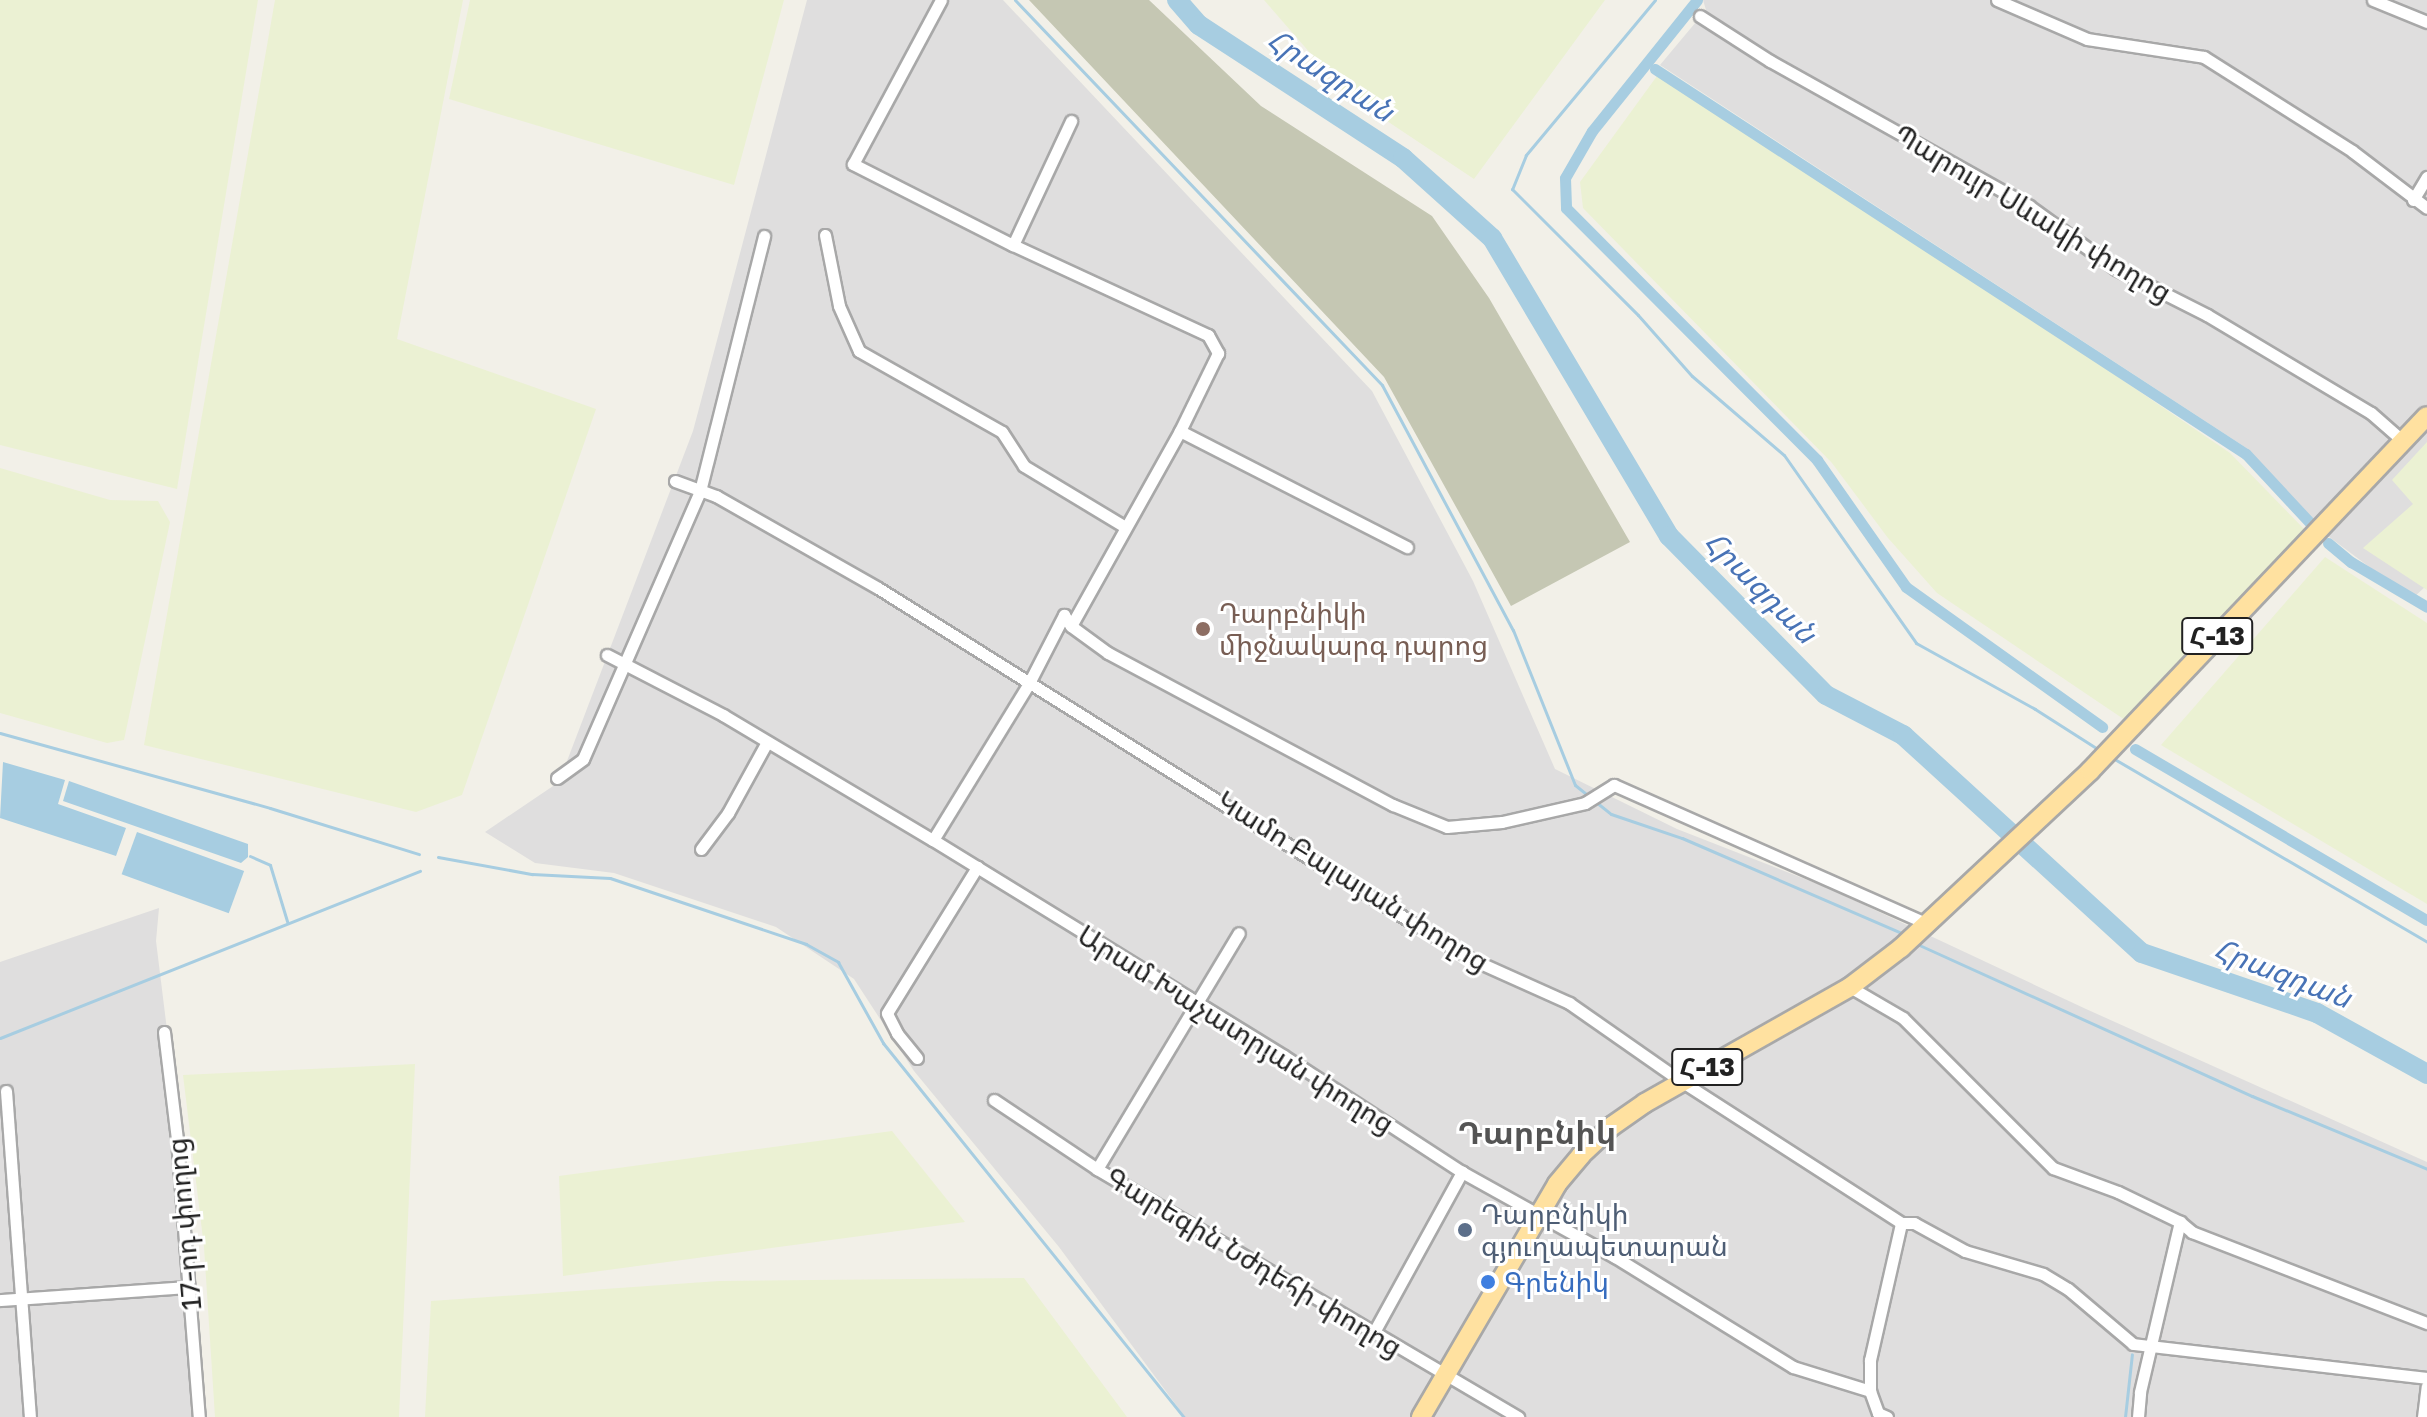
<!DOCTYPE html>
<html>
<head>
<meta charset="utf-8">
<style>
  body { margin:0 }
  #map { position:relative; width:2427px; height:1417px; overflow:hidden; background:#f2f0e8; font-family:"Golos Text","Noto Sans Armenian",sans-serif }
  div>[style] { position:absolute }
  .residential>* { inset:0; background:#dfdede }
  .construction>* { inset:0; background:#c5c7b3 }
  .farmland>* { inset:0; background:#ebf1d3 }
  .water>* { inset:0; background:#a7cde1; transform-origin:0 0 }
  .stream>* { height:3px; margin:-1.5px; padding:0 1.5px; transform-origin:1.5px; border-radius:1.5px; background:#a7cde1 }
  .canal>* { height:11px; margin:-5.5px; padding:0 5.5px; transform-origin:5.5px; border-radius:5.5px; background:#a7cde1 }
  .river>* { height:20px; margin:-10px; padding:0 10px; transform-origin:10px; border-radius:10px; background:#a7cde1 }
  .roads { filter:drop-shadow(2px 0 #a8a8a8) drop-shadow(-2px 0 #a8a8a8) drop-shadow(0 2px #a8a8a8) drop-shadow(0 -2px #a8a8a8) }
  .street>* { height:11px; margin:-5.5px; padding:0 5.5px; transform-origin:5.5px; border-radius:5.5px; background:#fff }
  .primary>* { height:18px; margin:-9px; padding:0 9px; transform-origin:9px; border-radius:9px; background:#ffe1a0 }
  .dots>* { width:22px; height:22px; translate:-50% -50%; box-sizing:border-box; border:4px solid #fff; border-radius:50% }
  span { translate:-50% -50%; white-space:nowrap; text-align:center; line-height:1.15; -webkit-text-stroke:6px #fff; paint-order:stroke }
  .shield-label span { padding:2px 6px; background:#fff; border:2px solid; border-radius:6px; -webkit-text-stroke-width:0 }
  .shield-label { font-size:26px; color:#212121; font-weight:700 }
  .street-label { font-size:28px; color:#212121 }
  .education-label { font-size:28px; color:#785e54 }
  .left { translate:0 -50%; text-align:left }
  .service-label { font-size:28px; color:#4e5e75 }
  .shop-label { font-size:28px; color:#366cbe }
  .water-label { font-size:30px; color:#4873b6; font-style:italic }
  .quarter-label { font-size:32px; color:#545454; font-weight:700 }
</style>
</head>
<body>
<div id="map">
  <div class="residential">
    <div style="clip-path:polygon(807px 0,1003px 0,1372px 391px,1473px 581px,1555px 769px,1677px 829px,1828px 888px,2086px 1009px,2427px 1162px,2427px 1417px,1185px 1417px,1059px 1247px,914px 1071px,854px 979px,776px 927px,614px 873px,535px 863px,485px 832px,559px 782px,693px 431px)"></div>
    <div style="clip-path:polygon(1703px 0,2427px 0,2427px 585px,2412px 599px,2312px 524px,2248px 449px,1660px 65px,1706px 10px)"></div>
    <div style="clip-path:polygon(159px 908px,156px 941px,194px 1248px,205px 1417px,0 1417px,0 962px)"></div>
  </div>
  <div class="construction">
    <div style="clip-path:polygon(1029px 0,1149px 0,1261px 106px,1432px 216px,1489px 298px,1630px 542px,1511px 606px,1384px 377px)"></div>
  </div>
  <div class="farmland">
    <div style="clip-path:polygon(0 0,258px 0,177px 489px,0 445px)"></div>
    <div style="clip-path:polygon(275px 0,463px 0,397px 339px,596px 409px,462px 795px,416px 812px,144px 745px)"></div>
    <div style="clip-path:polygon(470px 0,784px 0,734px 185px,449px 99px)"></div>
    <div style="clip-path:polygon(1264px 0,1605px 0,1474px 179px,1345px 93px)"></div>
    <div style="clip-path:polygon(1657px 76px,2015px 307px,2230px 453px,2307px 532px,2125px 720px,1937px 593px,1888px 538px,1832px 463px,1583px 208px,1580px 182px)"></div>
    <div style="clip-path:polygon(2427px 442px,2427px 590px,2363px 548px,2413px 504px,2392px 480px)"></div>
    <div style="clip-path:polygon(0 468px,110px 500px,158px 501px,170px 522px,124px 740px,107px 743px,0 713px)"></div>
    <div style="clip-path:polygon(2325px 557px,2427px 623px,2427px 904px,2161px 745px)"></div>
    <div style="clip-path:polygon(415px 1064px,399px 1417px,215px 1417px,204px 1247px,183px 1075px)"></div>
    <div style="clip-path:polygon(892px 1131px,965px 1222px,563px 1276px,559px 1176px)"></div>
    <div style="clip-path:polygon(1024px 1278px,1127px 1417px,425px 1417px,431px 1301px,719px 1281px)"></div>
  </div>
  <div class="water">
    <div style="clip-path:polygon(3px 762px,65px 780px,58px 804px,126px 828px,116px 856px,0 818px)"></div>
    <div style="clip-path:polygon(69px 781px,248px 844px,248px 857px,241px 863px,63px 801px)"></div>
    <div style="left:137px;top:832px;width:114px;height:45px;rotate:20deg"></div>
  </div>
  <div class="stream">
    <div style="left:1015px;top:0;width:532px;rotate:46.37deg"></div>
    <div style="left:1382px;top:385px;width:278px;rotate:61.9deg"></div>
    <div style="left:1513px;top:630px;width:167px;rotate:68.2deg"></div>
    <div style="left:1575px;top:785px;width:19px;rotate:39deg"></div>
    <div style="left:1655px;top:0;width:202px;rotate:129.8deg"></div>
    <div style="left:1526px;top:155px;width:37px;rotate:112deg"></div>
    <div style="left:1512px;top:189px;width:178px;rotate:45deg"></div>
    <div style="left:1638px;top:315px;width:81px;rotate:48.5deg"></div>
    <div style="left:1692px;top:376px;width:121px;rotate:40.7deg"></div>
    <div style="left:1784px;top:455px;width:230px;rotate:54.9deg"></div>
    <div style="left:1916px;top:643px;width:136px;rotate:29deg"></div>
    <div style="left:2035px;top:709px;width:78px;rotate:32.5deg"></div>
    <div style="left:0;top:733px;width:280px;rotate:15.5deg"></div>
    <div style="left:270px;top:808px;width:156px;rotate:17.2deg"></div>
    <div style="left:2111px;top:757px;width:366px;rotate:30.3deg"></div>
    <div style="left:1596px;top:802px;width:19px;rotate:39deg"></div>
    <div style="left:1611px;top:814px;width:75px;rotate:18.7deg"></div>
    <div style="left:1682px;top:838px;width:242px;rotate:23.4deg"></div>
    <div style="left:250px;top:856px;width:22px;rotate:24deg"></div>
    <div style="left:270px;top:865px;width:59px;rotate:73.1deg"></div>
    <div style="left:438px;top:857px;width:96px;rotate:10.3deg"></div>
    <div style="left:532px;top:874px;width:78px;rotate:2.9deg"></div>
    <div style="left:610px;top:878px;width:207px;rotate:18.6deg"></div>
    <div style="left:806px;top:944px;width:37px;rotate:29deg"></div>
    <div style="left:838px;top:962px;width:93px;rotate:60.9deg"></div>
    <div style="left:883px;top:1043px;width:480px;rotate:51.2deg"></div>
    <div style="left:1917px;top:944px;width:368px;rotate:24.4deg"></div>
    <div style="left:2252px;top:1096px;width:190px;rotate:22.6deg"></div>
    <div style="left:0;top:1038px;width:452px;rotate:-21.7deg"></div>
    <div style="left:2125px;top:1417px;width:63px;rotate:-83.7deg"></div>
  </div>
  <div class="canal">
    <div style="left:1697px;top:0;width:168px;rotate:128.7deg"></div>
    <div style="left:1592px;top:131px;width:54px;rotate:119.9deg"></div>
    <div style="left:1565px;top:178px;width:30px;rotate:88deg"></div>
    <div style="left:1566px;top:208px;width:356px;rotate:45.1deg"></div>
    <div style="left:1817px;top:460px;width:155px;rotate:55deg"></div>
    <div style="left:1906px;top:587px;width:241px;rotate:35.5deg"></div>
    <div style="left:1655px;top:69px;width:705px;rotate:33.08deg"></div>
    <div style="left:2246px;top:454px;width:96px;rotate:47.1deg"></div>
    <div style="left:2328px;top:543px;width:30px;rotate:40deg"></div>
    <div style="left:2351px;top:562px;width:88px;rotate:30.6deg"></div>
    <div style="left:2135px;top:749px;width:338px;rotate:30.4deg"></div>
  </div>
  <div class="river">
    <div style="left:1177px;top:0;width:33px;rotate:49deg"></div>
    <div style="left:1199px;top:25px;width:244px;rotate:33.1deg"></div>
    <div style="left:1403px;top:158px;width:120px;rotate:42deg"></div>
    <div style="left:1492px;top:238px;width:347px;rotate:59.3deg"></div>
    <div style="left:1669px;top:536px;width:223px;rotate:45.4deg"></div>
    <div style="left:1826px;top:695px;width:87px;rotate:27.5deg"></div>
    <div style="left:1903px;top:735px;width:323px;rotate:42.4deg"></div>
    <div style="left:2142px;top:953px;width:185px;rotate:18.9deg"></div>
    <div style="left:2317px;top:1013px;width:126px;rotate:29deg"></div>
  </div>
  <div class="roads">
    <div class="street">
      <div style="left:941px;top:0;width:186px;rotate:118.2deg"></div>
      <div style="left:853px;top:164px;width:179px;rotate:26.9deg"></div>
      <div style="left:1013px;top:245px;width:215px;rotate:24.8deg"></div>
      <div style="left:1208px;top:335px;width:21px;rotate:61deg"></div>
      <div style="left:1218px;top:353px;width:87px;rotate:116deg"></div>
      <div style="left:1180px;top:431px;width:223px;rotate:119.2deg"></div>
      <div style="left:1071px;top:626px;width:46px;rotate:36.1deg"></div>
      <div style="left:1108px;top:653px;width:323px;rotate:28.1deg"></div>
      <div style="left:1393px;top:805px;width:58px;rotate:22.2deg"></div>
      <div style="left:1447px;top:827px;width:55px;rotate:-5.2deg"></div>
      <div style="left:1502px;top:822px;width:85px;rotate:-12.9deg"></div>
      <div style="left:1585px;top:803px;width:34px;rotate:-32deg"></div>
      <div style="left:1614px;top:785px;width:342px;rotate:23.9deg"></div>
      <div style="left:1997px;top:0;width:98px;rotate:23.4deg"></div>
      <div style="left:2087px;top:39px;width:118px;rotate:8.7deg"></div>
      <div style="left:2204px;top:57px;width:175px;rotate:32.4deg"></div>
      <div style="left:2352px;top:151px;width:94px;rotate:37.2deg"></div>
      <div style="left:2373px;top:0;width:58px;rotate:22.2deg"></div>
      <div style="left:1700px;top:16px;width:83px;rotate:32.7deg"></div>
      <div style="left:1770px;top:61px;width:297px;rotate:29.2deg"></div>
      <div style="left:2029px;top:206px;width:107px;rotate:35.9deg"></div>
      <div style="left:2116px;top:269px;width:102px;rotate:26.8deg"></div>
      <div style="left:2207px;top:315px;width:191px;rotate:30.9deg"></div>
      <div style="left:2371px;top:413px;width:43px;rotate:41.2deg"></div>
      <div style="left:2413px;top:200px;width:27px;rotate:-59deg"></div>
      <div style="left:825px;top:235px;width:72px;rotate:78.8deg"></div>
      <div style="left:839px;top:306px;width:49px;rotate:66deg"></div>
      <div style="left:859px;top:351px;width:164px;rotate:29.5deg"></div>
      <div style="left:1002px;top:432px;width:40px;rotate:57.1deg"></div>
      <div style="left:1024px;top:466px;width:118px;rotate:31.1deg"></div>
      <div style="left:1013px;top:245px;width:137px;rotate:-64.9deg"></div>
      <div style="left:1180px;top:431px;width:255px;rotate:27.1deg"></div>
      <div style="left:675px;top:481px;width:44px;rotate:20.1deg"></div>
      <div style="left:716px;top:496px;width:186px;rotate:29.6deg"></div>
      <div style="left:878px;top:588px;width:697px;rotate:32.05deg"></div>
      <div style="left:1469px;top:958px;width:110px;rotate:24.2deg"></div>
      <div style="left:1569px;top:1003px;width:136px;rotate:34.9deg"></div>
      <div style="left:1681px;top:1081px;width:262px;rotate:32.8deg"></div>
      <div style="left:1901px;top:1223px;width:13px"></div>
      <div style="left:1914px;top:1223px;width:58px;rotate:28.8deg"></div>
      <div style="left:1965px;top:1251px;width:81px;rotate:16.4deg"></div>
      <div style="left:2043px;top:1274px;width:29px;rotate:31deg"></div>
      <div style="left:2068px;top:1289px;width:85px;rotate:40.2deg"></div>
      <div style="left:2133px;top:1344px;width:296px;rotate:6.6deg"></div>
      <div style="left:607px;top:655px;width:131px;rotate:27.3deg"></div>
      <div style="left:723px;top:715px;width:244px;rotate:30.8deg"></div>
      <div style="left:933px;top:840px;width:412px;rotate:31.6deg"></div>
      <div style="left:1284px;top:1056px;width:212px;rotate:33.1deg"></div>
      <div style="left:1462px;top:1172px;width:175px;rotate:29.1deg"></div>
      <div style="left:1615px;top:1257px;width:209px;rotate:31.7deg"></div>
      <div style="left:1793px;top:1367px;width:81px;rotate:17.3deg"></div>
      <div style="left:557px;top:778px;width:32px;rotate:-36deg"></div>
      <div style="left:583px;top:759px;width:292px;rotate:-66.4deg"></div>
      <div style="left:700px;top:491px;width:263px;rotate:-75.9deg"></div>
      <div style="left:933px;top:840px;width:182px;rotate:-58.5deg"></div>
      <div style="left:1028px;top:685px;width:79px;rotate:-62.8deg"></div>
      <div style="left:1064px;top:615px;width:13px;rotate:58deg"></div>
      <div style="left:701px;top:849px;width:45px;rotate:-53.1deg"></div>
      <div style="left:728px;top:813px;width:81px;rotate:-61.2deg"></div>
      <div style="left:1850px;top:987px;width:61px;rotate:30.3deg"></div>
      <div style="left:1903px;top:1018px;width:212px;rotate:45deg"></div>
      <div style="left:2053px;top:1168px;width:69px;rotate:20.3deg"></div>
      <div style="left:2118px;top:1192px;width:69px;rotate:25.8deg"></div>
      <div style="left:2180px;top:1222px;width:16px;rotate:40deg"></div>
      <div style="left:2192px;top:1232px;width:252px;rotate:21.2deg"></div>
      <div style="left:164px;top:1032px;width:109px;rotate:83.1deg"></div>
      <div style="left:177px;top:1140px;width:278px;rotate:85.5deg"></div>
      <div style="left:917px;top:1058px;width:32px;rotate:-129deg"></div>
      <div style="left:897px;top:1033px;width:22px;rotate:-117deg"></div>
      <div style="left:887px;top:1013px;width:172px;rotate:-58.3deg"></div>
      <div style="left:6px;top:1091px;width:327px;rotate:85.8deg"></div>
      <div style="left:994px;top:1100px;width:124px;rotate:33.8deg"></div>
      <div style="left:1097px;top:1169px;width:489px;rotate:30.5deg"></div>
      <div style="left:1097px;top:1169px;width:275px;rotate:-59deg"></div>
      <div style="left:0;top:1300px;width:186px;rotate:-4deg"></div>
      <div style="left:1374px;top:1332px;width:183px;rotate:-61.2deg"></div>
      <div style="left:1887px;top:1417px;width:10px;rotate:-156deg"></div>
      <div style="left:1878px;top:1413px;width:23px;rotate:-110deg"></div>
      <div style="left:1870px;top:1391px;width:31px;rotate:-90deg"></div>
      <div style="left:1870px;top:1360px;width:140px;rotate:-77.2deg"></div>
      <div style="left:2138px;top:1417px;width:25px;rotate:-85deg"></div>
      <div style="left:2140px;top:1392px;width:175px;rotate:-76.8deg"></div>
      <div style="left:2423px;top:1417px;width:31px;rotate:-83deg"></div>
    </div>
    <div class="primary">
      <div style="left:1421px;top:1417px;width:270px;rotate:-59.7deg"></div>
      <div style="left:1557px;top:1184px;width:38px;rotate:-50deg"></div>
      <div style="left:1581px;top:1155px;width:42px;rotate:-43.1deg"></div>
      <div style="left:1612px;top:1126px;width:40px;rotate:-34.9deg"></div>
      <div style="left:1645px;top:1103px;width:236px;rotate:-29.5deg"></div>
      <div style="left:1850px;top:987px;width:64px;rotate:-37.4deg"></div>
      <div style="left:1901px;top:948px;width:259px;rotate:-43.1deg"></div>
      <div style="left:2090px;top:771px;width:489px;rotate:-46.5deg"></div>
    </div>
  </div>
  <div class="dots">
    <div style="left:1203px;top:629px;background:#8d6e63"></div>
    <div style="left:1465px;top:1230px;background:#5c6f8a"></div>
    <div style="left:1488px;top:1282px;background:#3f7fe0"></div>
  </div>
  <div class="shield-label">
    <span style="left:2217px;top:636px">Հ-13</span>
    <span style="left:1707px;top:1067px">Հ-13</span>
  </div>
  <div class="street-label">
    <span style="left:2033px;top:213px;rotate:31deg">Պարույր Սևակի փողոց</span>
    <span style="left:1353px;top:881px;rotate:32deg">Կամո Բալայան փողոց</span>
    <span style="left:1236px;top:1029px;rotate:32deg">Արամ Խաչատրյան փողոց</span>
    <span style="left:184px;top:1224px;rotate:-95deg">17-րդ փողոց</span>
    <span style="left:1254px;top:1262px;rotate:31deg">Գարեգին Նժդեհի փողոց</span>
  </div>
  <div class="education-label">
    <span class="left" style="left:1219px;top:629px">Դարբնիկի<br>միջնակարգ դպրոց</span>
  </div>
  <div class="service-label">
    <span class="left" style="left:1481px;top:1230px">Դարբնիկի<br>գյուղապետարան</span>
  </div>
  <div class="shop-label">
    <span class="left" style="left:1504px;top:1282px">Գրենիկ</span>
  </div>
  <div class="water-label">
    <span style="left:1331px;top:75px;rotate:33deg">Հրազդան</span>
    <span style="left:1761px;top:587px;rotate:45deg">Հրազդան</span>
    <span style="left:2283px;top:973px;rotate:21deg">Հրազդան</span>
  </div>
  <div class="quarter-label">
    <span style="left:1537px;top:1132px">Դարբնիկ</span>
  </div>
</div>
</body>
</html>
